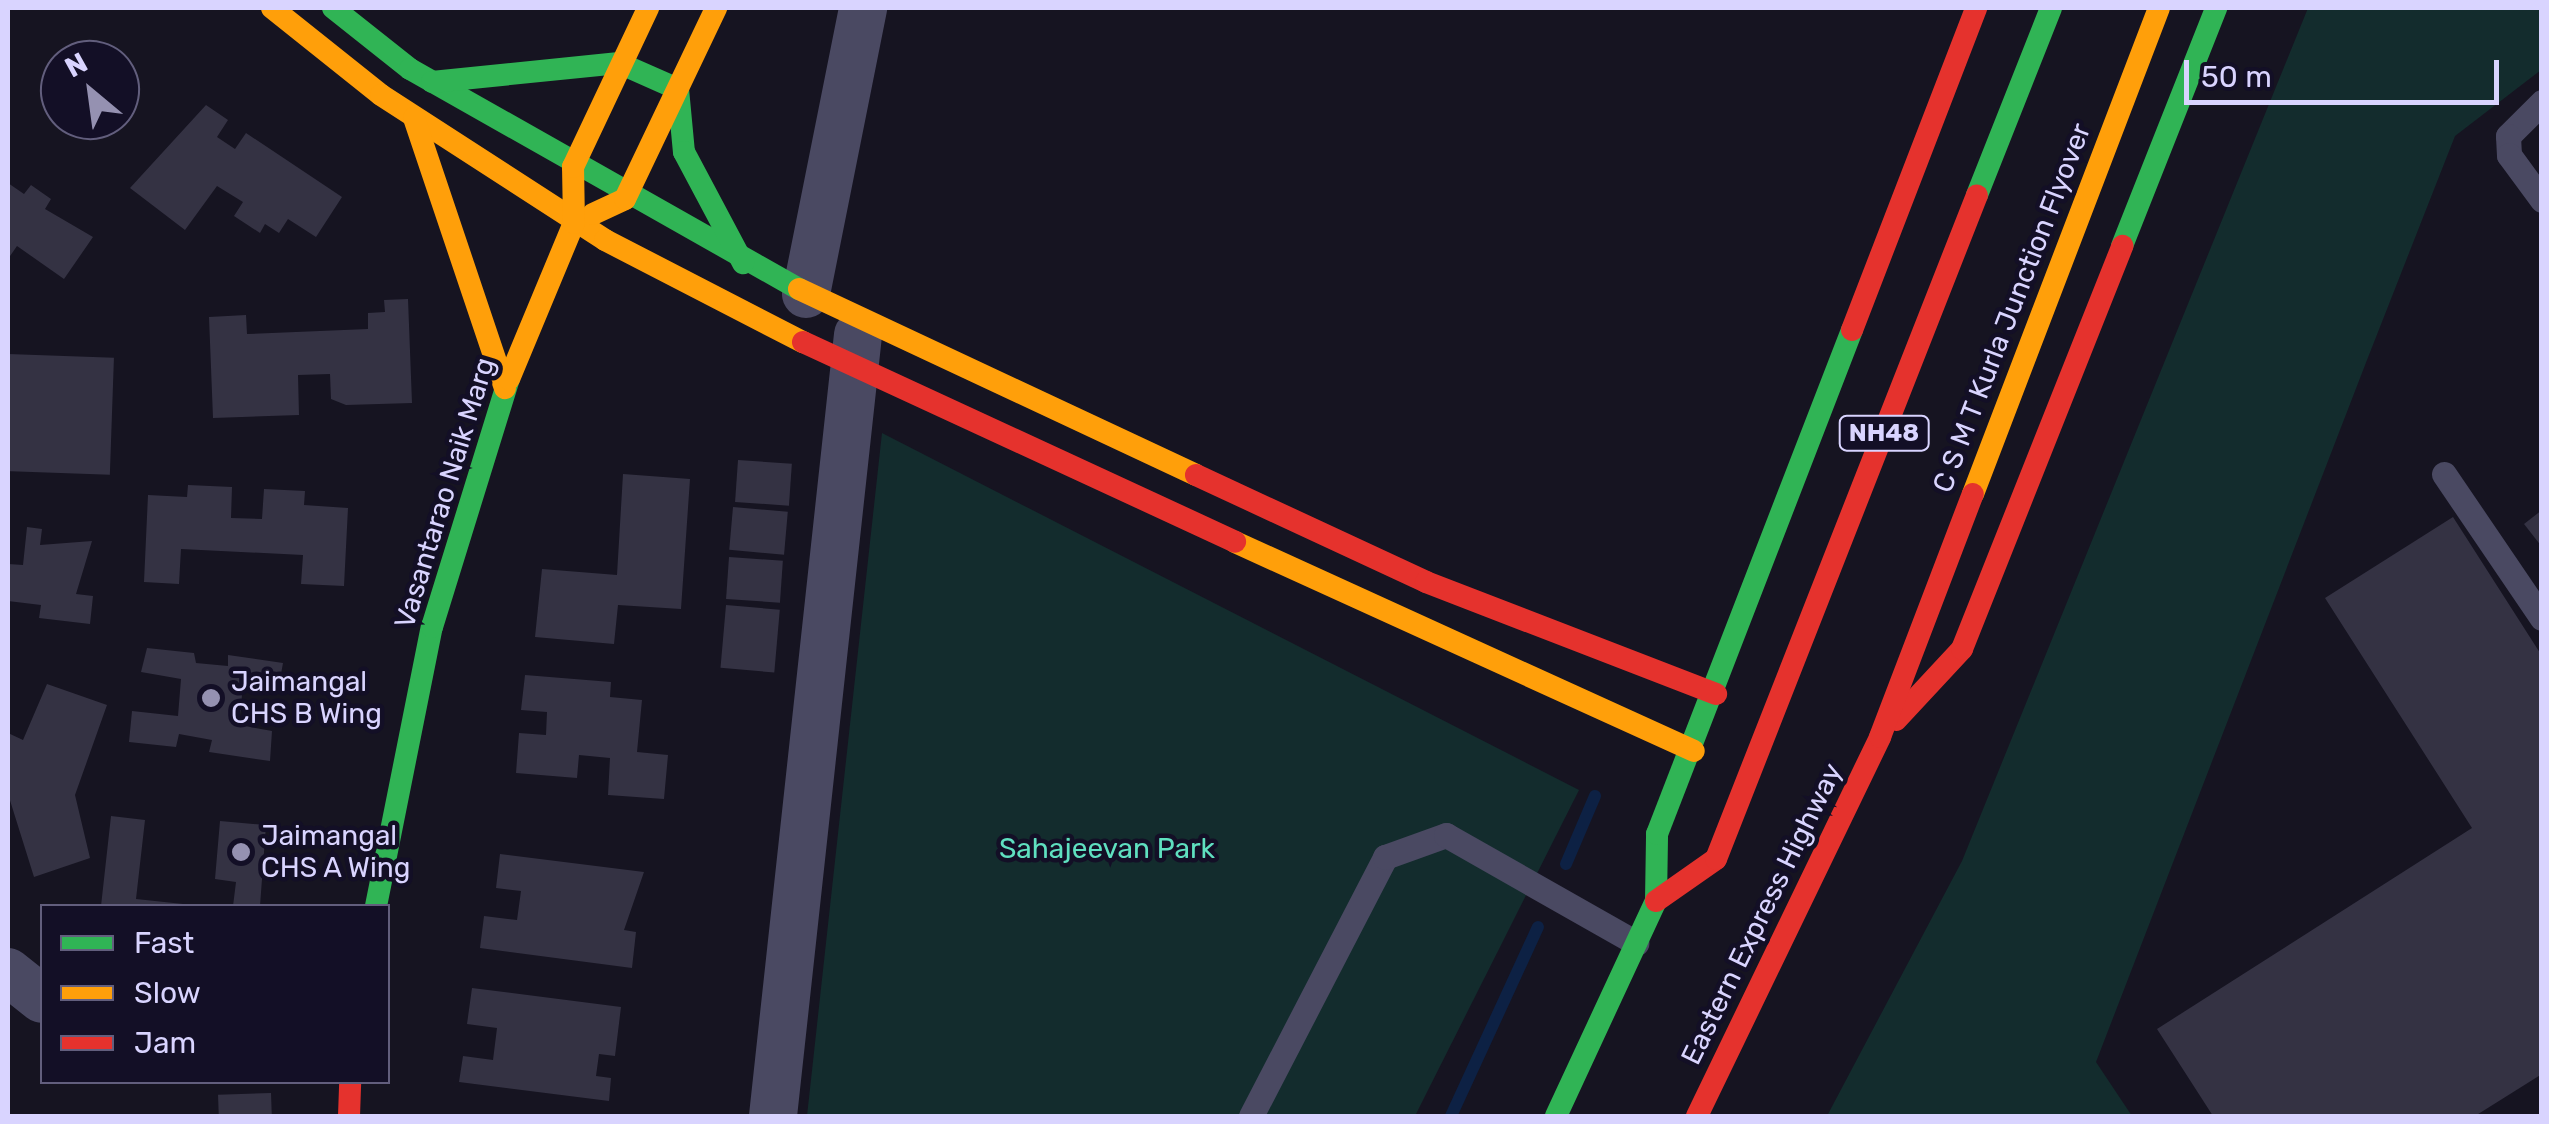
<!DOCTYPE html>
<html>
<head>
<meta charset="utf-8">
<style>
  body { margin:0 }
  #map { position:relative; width:2549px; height:1124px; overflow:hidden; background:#161421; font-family:Rubik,sans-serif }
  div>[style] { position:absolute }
  .green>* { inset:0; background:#132c2d }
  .stream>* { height:12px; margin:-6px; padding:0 6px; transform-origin:6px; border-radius:6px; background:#0d2144 }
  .building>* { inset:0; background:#343243; transform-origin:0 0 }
  .lane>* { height:25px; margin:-12.5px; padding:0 12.5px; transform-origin:12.5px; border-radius:12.5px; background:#4a4962 }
  .street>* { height:48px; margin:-24px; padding:0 24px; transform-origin:24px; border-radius:24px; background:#4a4962 }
  .fast>* { height:22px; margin:-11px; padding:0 11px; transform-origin:11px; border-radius:11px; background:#30b455 }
  .slow>* { height:22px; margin:-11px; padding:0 11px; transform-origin:11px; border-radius:11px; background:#ff9f0a }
  .jam>* { height:22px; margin:-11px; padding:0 11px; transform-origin:11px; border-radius:11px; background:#e5322d }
  .dots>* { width:28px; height:28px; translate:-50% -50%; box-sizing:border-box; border:5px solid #130f26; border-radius:50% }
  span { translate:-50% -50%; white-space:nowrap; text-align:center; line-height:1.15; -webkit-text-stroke:9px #130f26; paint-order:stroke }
  .shield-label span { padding:2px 8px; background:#130f26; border:2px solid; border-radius:8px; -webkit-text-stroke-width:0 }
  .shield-label { font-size:25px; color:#d9d4ff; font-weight:700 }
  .street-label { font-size:28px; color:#d9d4ff }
  .poi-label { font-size:28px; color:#d9d4ff }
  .left { translate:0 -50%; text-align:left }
  .park-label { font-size:28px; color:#5fe0c0 }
  .frame { position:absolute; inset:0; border:10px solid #d9d4ff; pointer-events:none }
  .legend { position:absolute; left:40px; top:904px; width:350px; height:180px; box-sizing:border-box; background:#130f26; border:2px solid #625e7d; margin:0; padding:12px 18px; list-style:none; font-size:30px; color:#d9d4ff }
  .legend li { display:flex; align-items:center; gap:20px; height:50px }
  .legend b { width:50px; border:2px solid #625e7d }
  .north { position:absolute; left:40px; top:40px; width:100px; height:100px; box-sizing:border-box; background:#130f26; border:2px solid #625e7d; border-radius:50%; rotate:331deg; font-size:28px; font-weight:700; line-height:40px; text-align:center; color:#d9d4ff }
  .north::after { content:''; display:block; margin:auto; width:35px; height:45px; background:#9591b1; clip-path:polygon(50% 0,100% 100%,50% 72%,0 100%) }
  .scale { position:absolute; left:2184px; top:60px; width:315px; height:45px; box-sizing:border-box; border:5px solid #d9d4ff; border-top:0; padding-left:12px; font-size:30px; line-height:35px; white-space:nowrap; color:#d9d4ff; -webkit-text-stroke:8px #130f26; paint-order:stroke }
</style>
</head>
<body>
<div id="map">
  <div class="green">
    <div style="clip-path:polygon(2308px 8px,2541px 8px,2541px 70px,2455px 136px,2367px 360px,2096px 1062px,2132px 1116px,1827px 1116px,1962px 861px)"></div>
    <div style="clip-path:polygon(882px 433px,1579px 790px,1415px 1116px,807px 1116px)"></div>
  </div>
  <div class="stream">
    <div style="left:1566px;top:864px;width:74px;rotate:-66.9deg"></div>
    <div style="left:1451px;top:1116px;width:208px;rotate:-65.3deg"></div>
  </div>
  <div class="building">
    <div style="clip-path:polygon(206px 105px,228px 120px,217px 137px,235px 149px,246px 133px,342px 197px,316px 237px,288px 219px,279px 233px,265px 224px,260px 233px,234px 216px,243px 202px,217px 186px,185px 230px,130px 188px)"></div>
    <div style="clip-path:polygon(8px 183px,24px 194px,31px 185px,51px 199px,45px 209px,93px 237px,64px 279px,17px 246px,8px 259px)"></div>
    <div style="clip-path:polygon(408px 299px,412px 403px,346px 405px,331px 399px,330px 374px,298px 375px,299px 415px,213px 418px,209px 317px,246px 315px,247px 334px,368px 329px,368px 313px,385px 312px,384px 300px)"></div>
    <div style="left:8px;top:354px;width:106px;height:117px;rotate:2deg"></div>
    <div style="left:738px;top:460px;width:54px;height:42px;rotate:4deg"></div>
    <div style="clip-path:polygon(623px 474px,690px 479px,681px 609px,618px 605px,614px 644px,535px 637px,542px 569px,617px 575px)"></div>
    <div style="clip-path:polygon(188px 485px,232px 487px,231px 518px,262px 519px,264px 489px,305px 491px,304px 505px,348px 508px,344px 586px,301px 584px,303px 555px,181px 549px,179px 584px,144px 582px,148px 495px,187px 497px)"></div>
    <div style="left:733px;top:507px;width:55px;height:43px;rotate:5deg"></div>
    <div style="clip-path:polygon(2542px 510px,2542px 547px,2524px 524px)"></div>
    <div style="clip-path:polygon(2453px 517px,2542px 656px,2542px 1074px,2475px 1116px,2213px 1116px,2157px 1029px,2472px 828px,2325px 598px)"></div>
    <div style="clip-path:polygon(27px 527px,42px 529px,40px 545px,92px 541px,76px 594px,93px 596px,90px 624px,39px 618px,41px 605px,8px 601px,8px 564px,23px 565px)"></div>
    <div style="left:729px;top:557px;width:54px;height:42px;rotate:4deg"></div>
    <div style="left:726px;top:605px;width:54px;height:63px;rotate:5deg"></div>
    <div style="clip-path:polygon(147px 648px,194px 653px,196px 663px,228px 666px,228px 655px,283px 663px,279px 685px,243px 685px,239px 725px,272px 731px,270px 761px,209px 752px,212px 740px,179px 734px,176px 747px,129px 742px,132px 711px,178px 716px,181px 679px,141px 672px)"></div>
    <div style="clip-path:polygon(525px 675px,611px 682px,610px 697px,642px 700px,637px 752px,668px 755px,664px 799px,608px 795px,610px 758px,579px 755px,577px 778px,516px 773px,519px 733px,546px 735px,547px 712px,521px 710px)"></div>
    <div style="clip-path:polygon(47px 684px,107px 705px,75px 795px,90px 858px,34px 877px,8px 794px,8px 733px,23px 740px)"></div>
    <div style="clip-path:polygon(111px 816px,145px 820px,136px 899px,202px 906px,101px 906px)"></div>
    <div style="clip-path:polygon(220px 821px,266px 825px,260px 906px,233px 906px,236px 882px,215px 879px)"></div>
    <div style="clip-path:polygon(500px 854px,644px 872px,624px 930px,636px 932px,632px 968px,480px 948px,484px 916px,517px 920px,521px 891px,496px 888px)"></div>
    <div style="clip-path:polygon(472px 988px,621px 1007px,615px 1056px,599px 1054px,596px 1076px,611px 1078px,609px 1101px,459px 1082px,463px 1056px,493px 1060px,497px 1028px,467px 1024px)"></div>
    <div style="left:271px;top:1093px;width:23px;height:53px;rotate:88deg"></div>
  </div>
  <div class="lane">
    <div style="left:2542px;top:102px;width:48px;rotate:135deg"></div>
    <div style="left:2508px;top:136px;width:19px;rotate:87deg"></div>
    <div style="left:2509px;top:155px;width:56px;rotate:53.7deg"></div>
    <div style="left:2444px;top:474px;width:174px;rotate:55.8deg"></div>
    <div style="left:1251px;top:1116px;width:292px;rotate:-62.6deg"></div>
    <div style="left:1385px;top:857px;width:65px;rotate:-19.8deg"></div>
    <div style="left:1446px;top:835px;width:219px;rotate:29.6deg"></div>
  </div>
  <div class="street">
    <div style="left:806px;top:294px;width:292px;rotate:-78.7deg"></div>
    <div style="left:8px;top:972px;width:43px;rotate:38.5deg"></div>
    <div style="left:773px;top:1116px;width:786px;rotate:-83.79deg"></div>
  </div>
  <div class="fast">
    <div style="left:333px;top:8px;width:98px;rotate:38.4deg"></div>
    <div style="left:410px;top:69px;width:447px;rotate:29.5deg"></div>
    <div style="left:432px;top:82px;width:188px;rotate:-5.8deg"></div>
    <div style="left:619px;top:63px;width:64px;rotate:23.8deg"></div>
    <div style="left:678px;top:89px;width:63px;rotate:84.6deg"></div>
    <div style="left:684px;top:152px;width:126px;rotate:62deg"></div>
    <div style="left:1977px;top:195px;width:201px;rotate:-68.4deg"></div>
    <div style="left:2122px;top:246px;width:256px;rotate:-68.4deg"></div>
    <div style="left:376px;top:906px;width:285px;rotate:-78.7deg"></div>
    <div style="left:432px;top:627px;width:260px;rotate:-72.8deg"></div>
    <div style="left:1556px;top:1116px;width:237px;rotate:-65.1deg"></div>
    <div style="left:1656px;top:901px;width:67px;rotate:-89.1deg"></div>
    <div style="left:1657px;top:834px;width:540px;rotate:-68.85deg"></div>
  </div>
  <div class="slow">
    <div style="left:272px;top:8px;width:139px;rotate:38.6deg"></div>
    <div style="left:381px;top:95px;width:267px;rotate:32.9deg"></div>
    <div style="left:605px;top:240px;width:223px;rotate:27.3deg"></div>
    <div style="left:414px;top:118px;width:285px;rotate:71.4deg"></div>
    <div style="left:593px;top:214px;width:35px;rotate:-25deg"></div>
    <div style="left:625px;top:199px;width:212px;rotate:-64.5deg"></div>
    <div style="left:799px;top:289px;width:438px;rotate:25.1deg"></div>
    <div style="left:509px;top:379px;width:169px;rotate:-67.4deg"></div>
    <div style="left:574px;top:223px;width:56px;rotate:-91deg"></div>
    <div style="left:573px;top:167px;width:176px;rotate:-64.7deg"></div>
    <div style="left:1973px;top:494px;width:520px;rotate:-69.06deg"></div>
    <div style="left:1235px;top:542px;width:504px;rotate:24.48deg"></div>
  </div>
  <div class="jam">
    <div style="left:1852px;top:330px;width:345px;rotate:-68.9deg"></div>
    <div style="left:803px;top:342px;width:476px;rotate:24.8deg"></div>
    <div style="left:1196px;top:475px;width:254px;rotate:24.9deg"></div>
    <div style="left:1426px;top:582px;width:311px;rotate:21.1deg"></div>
    <div style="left:1896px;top:720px;width:97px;rotate:-47.1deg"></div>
    <div style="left:1962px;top:649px;width:434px;rotate:-68.3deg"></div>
    <div style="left:1656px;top:901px;width:73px;rotate:-35deg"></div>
    <div style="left:1716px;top:859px;width:713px;rotate:-68.54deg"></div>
    <div style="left:349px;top:1116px;width:34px;rotate:-88deg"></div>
    <div style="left:1697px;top:1116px;width:421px;rotate:-64.2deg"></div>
    <div style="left:1880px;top:737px;width:260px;rotate:-69.1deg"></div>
  </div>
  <div class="dots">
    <div style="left:211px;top:698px;background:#9591b1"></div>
    <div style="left:241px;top:852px;background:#9591b1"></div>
  </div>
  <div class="shield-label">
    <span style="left:1884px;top:433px">NH48</span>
  </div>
  <div class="street-label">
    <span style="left:2012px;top:308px;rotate:-69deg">C S M T Kurla Junction Flyover</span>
    <span style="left:445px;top:493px;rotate:-73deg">Vasantarao Naik Marg</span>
    <span style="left:1762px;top:914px;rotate:-64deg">Eastern Express Highway</span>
  </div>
  <div class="poi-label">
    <span class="left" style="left:231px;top:698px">Jaimangal<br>CHS B Wing</span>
    <span class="left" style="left:261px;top:852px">Jaimangal<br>CHS A Wing</span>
  </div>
  <div class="park-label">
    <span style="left:1107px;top:849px">Sahajeevan Park</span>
  </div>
  <div class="frame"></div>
  <ul class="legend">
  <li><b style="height:12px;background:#30b455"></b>Fast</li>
  <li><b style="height:12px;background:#ff9f0a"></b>Slow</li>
  <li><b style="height:12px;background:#e5322d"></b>Jam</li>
  </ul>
  <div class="north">N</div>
  <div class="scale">50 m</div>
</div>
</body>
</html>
